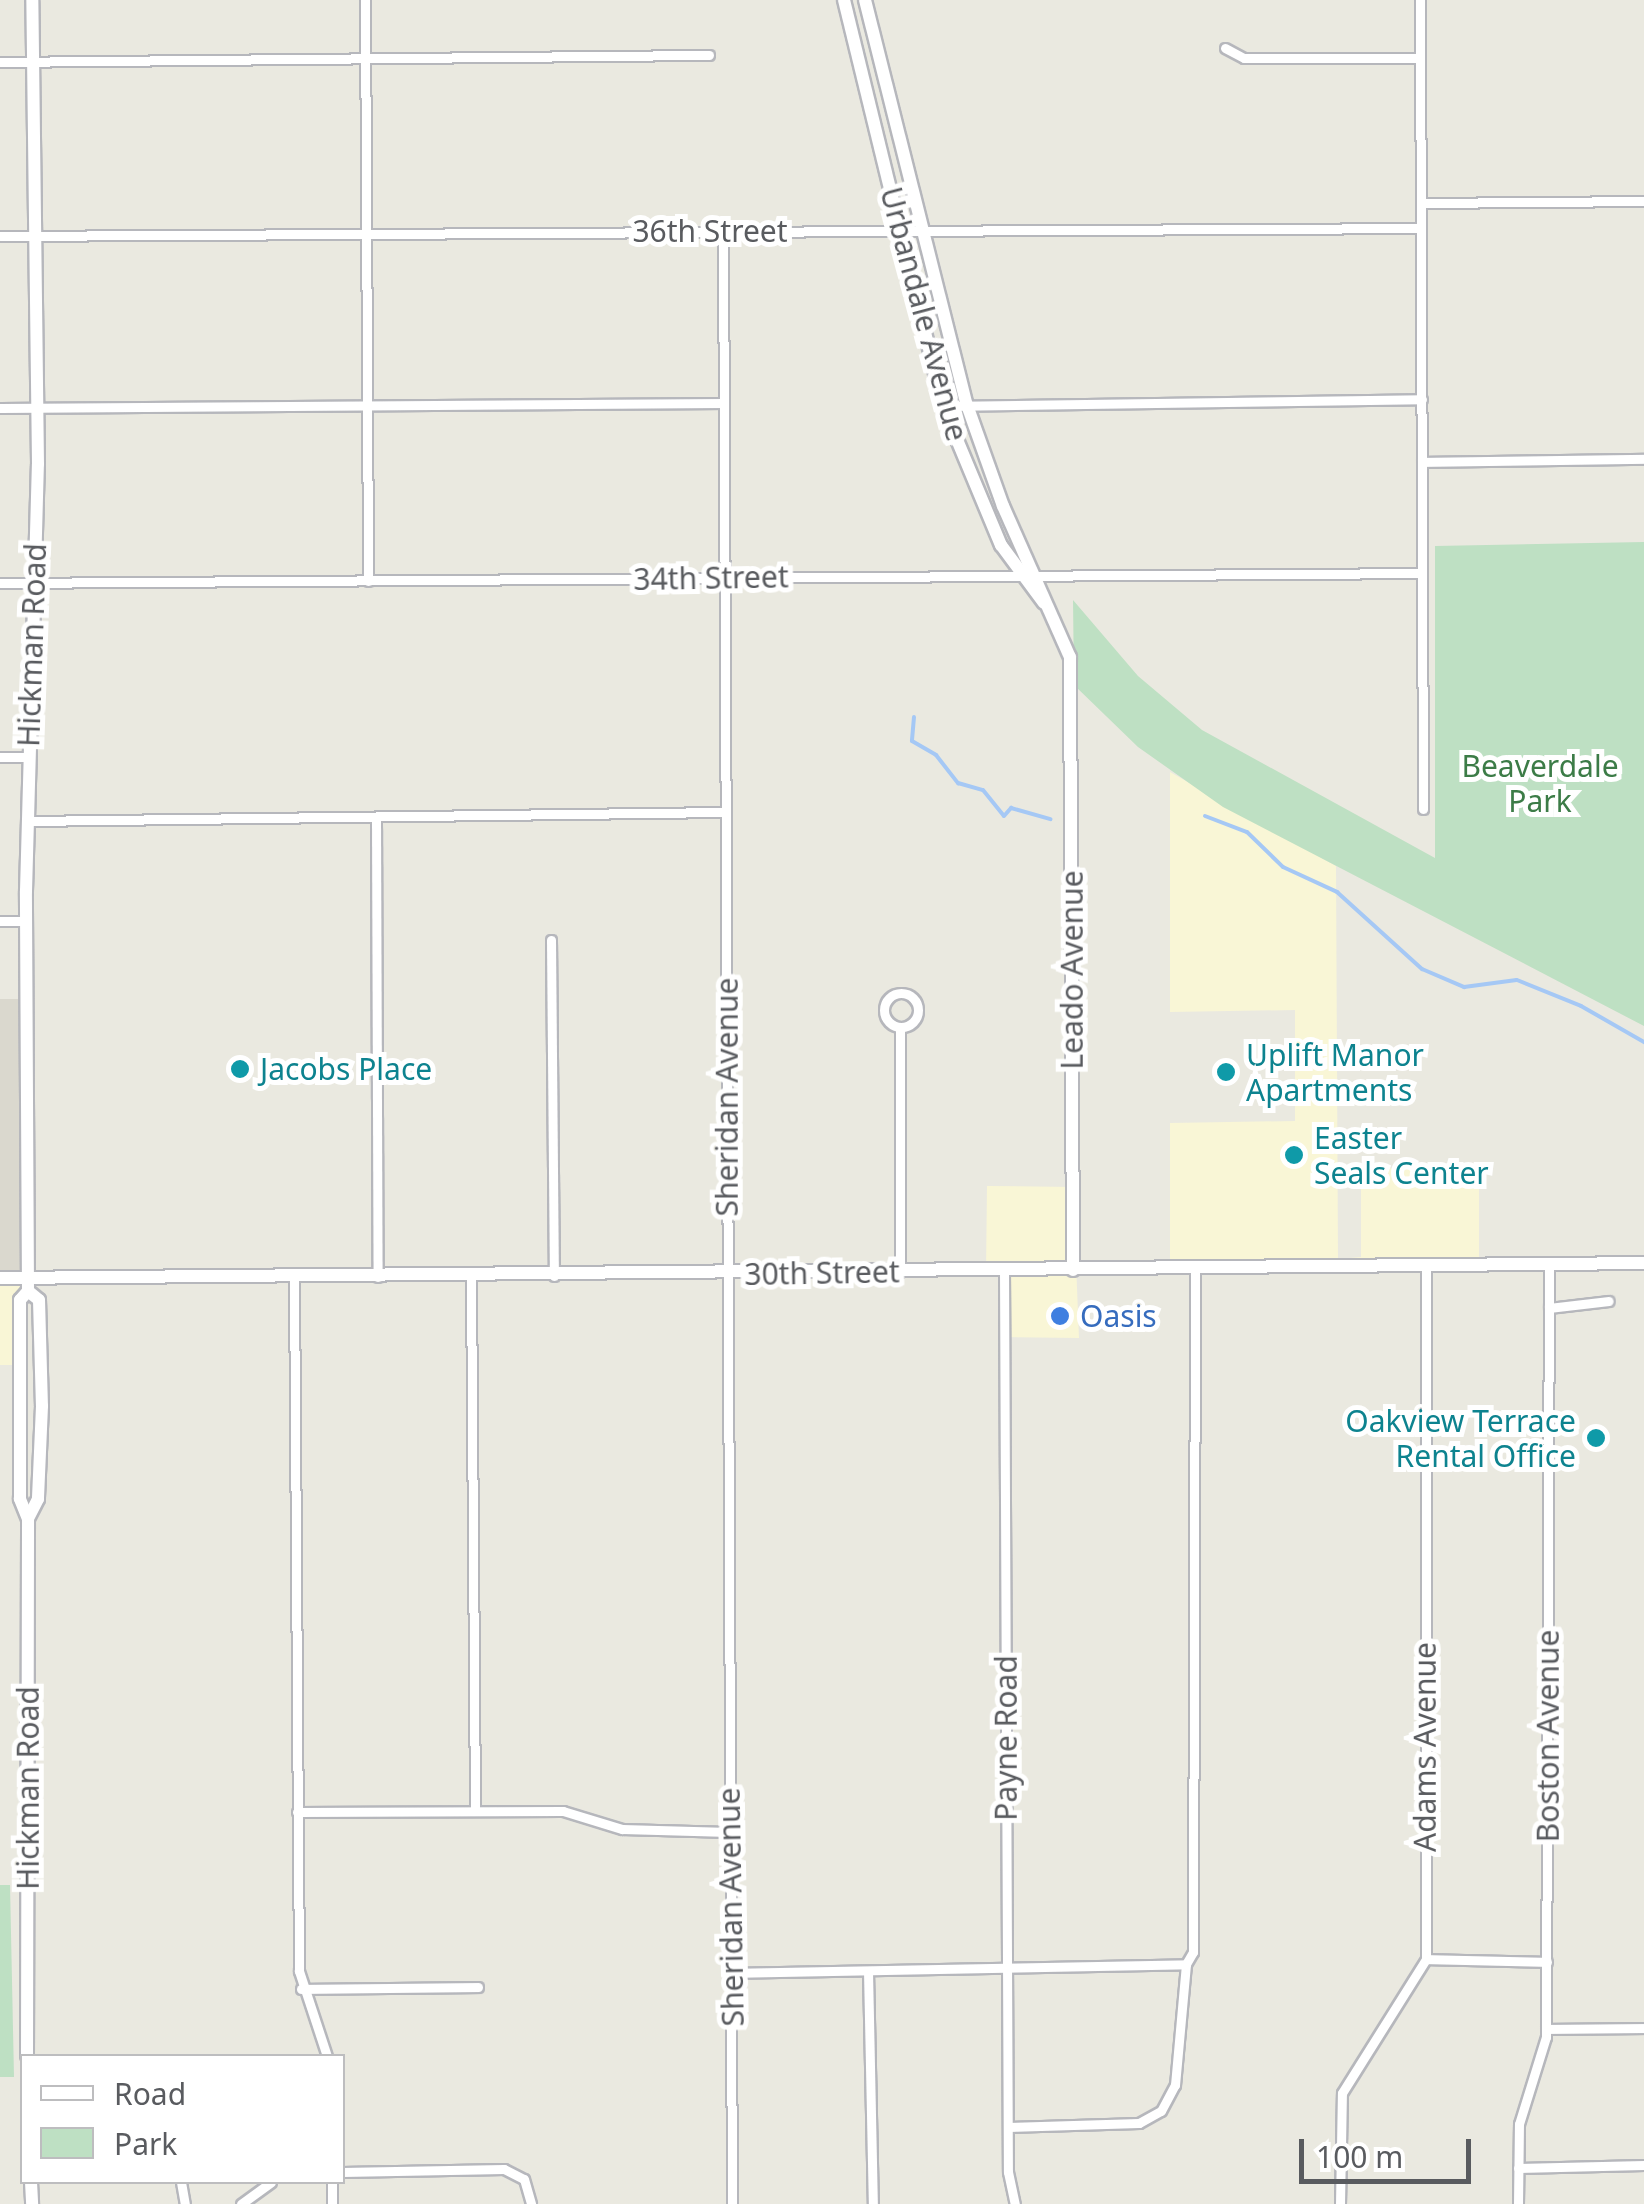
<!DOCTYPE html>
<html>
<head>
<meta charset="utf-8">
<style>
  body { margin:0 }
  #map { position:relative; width:1644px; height:2204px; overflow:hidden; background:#eae9e0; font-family:"Noto Sans",sans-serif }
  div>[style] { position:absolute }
  .commercial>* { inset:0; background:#f9f6d6; transform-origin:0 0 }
  .education>* { inset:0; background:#dad8ce; transform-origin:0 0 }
  .green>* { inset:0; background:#bee0c3 }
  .stream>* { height:4px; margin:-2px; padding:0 2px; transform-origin:2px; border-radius:2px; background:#a5c8f5 }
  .roads { filter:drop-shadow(2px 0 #b6b7bc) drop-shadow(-2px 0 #b6b7bc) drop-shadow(0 2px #b6b7bc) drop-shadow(0 -2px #b6b7bc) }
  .street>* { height:9px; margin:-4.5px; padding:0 4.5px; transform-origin:4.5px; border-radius:4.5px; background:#fff }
  .street>.ring { margin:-4.5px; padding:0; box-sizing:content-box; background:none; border:9px solid #fff; border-radius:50% }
  .secondary>* { height:12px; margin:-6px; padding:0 6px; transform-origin:6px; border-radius:6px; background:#fff }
  .dots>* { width:28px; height:28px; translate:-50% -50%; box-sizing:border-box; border:5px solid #fff; border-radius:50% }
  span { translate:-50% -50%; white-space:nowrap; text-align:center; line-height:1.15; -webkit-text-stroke:10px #fff; paint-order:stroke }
  .street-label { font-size:30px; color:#595b5f }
  .park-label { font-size:30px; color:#3c7c47 }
  .culture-label { font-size:30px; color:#0d838f }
  .left { translate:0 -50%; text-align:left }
  .right { translate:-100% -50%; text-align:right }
  .shop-label { font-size:30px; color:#366cbe }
  .legend { position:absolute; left:20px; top:2054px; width:325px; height:130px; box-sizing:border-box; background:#fff; border:2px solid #bdbdbf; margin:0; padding:12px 18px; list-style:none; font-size:30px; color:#595b5f }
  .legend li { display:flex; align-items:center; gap:20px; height:50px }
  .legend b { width:50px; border:2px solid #bdbdbf }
  .scale { position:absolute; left:1299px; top:2139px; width:172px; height:45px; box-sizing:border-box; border:5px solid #595b5f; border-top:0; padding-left:12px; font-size:30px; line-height:35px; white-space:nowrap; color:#595b5f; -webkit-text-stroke:8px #fff; paint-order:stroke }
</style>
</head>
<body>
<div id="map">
  <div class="commercial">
    <div style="clip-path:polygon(1170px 772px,1336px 866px,1338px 1259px,1361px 1257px,1361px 1168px,1479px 1169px,1479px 1265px,1170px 1269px,1170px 1123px,1295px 1121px,1295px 1010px,1170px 1012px)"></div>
    <div style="clip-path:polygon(987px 1186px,1073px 1187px,1079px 1338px,1004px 1337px,1004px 1271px,986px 1271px)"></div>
    <div style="left:0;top:1278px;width:27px;height:87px"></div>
  </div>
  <div class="education">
    <div style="left:0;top:999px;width:27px;height:279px"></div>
  </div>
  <div class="green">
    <div style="clip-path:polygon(1644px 542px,1644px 1026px,1223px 807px,1138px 747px,1074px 685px,1073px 600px,1138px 676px,1202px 730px,1435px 858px,1435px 546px)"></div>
    <div style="clip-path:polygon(0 1885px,10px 1885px,14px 2077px,0 2077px)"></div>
  </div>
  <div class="stream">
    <div style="left:914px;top:717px;width:24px;rotate:95deg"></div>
    <div style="left:912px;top:741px;width:28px;rotate:30deg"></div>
    <div style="left:936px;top:755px;width:36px;rotate:52deg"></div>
    <div style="left:958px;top:783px;width:26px;rotate:16deg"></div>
    <div style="left:983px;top:790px;width:33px;rotate:51deg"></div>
    <div style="left:1004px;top:816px;width:11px;rotate:-49deg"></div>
    <div style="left:1011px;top:808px;width:41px;rotate:15.8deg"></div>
    <div style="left:1205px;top:816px;width:45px;rotate:20.9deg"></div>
    <div style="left:1247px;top:832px;width:50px;rotate:44.2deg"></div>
    <div style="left:1283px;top:867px;width:60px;rotate:24.8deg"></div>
    <div style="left:1337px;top:892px;width:115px;rotate:42.2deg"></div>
    <div style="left:1422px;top:969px;width:46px;rotate:23.2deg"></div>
    <div style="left:1464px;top:987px;width:53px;rotate:-7.5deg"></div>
    <div style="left:1517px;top:980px;width:69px;rotate:22.1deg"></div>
    <div style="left:1581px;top:1006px;width:73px;rotate:29.7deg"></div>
  </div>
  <div class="roads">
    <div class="street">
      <div style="left:365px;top:0;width:581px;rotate:89.7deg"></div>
      <div style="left:1420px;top:0;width:809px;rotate:89.79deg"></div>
      <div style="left:1225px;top:48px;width:21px;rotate:28deg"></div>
      <div style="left:1244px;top:58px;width:176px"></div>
      <div style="left:0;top:62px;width:709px;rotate:-0.57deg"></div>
      <div style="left:1421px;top:203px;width:223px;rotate:-0.5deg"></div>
      <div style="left:723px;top:229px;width:1975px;rotate:89.74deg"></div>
      <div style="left:0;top:236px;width:1421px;rotate:-0.32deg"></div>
      <div style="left:943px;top:406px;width:479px;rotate:-0.8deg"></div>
      <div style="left:0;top:408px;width:724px;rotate:-0.4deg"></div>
      <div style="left:1422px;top:462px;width:222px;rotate:-0.8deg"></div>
      <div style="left:0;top:583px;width:1422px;rotate:-0.4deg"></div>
      <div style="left:0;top:757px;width:29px"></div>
      <div style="left:376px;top:818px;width:459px;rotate:89.8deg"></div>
      <div style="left:28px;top:821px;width:698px;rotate:-0.74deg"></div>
      <div style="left:0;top:921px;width:26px"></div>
      <div style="left:551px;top:940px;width:336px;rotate:89.5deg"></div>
      <div class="ring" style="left:884px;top:993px;width:25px;height:25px"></div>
      <div style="left:900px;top:1027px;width:245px;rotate:90deg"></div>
      <div style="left:1004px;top:1271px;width:901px;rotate:89.75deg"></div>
      <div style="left:1008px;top:2172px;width:33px;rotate:78deg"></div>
      <div style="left:471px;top:1277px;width:534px;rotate:89.57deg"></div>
      <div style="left:294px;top:1278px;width:693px;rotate:89.59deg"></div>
      <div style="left:299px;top:1971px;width:89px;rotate:71.8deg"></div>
      <div style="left:1549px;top:1308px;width:60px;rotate:-6.7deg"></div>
      <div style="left:297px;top:1812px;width:266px;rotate:-0.2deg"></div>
      <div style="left:563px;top:1811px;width:62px;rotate:17deg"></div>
      <div style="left:622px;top:1829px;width:107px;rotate:1.6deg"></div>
      <div style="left:1426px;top:1959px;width:121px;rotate:1.4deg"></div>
      <div style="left:868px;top:1971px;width:233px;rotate:88.8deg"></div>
      <div style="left:731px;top:1973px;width:455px;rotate:-1.1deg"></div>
      <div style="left:301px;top:1989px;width:177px;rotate:-0.6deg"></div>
      <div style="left:1546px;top:2029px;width:98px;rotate:-0.6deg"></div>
      <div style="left:1008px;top:2127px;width:131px;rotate:-1.7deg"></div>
      <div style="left:1139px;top:2123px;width:25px;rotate:-29deg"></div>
      <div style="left:1161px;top:2111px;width:30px;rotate:-62deg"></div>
      <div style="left:1175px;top:2085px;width:121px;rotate:-84.8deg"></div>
      <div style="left:1186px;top:1964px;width:14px;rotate:-60deg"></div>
      <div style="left:1193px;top:1952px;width:683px;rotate:-89.83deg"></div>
      <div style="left:1518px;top:2168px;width:126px;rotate:-1.4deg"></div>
      <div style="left:342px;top:2172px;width:162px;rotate:-1.1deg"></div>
      <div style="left:504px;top:2169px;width:22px;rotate:27deg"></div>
      <div style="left:524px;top:2179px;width:26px;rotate:74deg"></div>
      <div style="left:181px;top:2182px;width:22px;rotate:80deg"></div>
      <div style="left:332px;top:2182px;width:22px;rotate:90deg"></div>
      <div style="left:241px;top:2204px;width:37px;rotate:-36deg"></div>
      <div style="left:1340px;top:2204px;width:111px;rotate:-89deg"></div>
      <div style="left:1342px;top:2093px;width:158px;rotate:-57.9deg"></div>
      <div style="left:1426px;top:1959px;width:693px;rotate:-90deg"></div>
      <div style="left:1518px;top:2204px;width:80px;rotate:-89.3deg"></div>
      <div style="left:1519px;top:2124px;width:91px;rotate:-72.8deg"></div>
      <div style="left:1546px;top:2037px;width:773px;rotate:-89.78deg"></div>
    </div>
    <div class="secondary">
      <div style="left:844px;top:0;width:418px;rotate:76.3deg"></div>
      <div style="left:943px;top:406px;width:151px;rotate:67.4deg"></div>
      <div style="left:1001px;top:545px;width:72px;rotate:53.4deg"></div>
      <div style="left:865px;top:0;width:418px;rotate:75.9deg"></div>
      <div style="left:967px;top:405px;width:107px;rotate:70.4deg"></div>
      <div style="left:1003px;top:506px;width:165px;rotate:66.1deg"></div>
      <div style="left:1070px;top:657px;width:613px;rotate:89.72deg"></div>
      <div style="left:0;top:1278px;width:1644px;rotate:-0.52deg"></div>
      <div style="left:28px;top:1291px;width:14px;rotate:39deg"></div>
      <div style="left:39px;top:1300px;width:106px;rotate:88.4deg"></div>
      <div style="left:42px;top:1406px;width:93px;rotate:92.5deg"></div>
      <div style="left:38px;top:1499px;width:22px;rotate:117deg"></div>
      <div style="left:27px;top:2056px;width:537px;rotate:-89.89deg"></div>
      <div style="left:28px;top:1519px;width:22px;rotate:-112deg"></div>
      <div style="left:20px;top:1499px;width:199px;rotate:-90deg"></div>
      <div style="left:20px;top:1300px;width:12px;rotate:-48deg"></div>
      <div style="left:28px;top:1291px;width:400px;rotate:-90.3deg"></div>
      <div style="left:26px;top:891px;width:427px;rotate:-88.4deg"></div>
      <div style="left:38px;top:464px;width:464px;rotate:-90.7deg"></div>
      <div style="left:31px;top:2182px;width:22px;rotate:87deg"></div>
    </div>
  </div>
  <div class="dots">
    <div style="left:240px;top:1069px;background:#0f9aa8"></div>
    <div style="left:1226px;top:1072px;background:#0f9aa8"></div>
    <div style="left:1294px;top:1155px;background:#0f9aa8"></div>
    <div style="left:1060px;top:1316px;background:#3f7fe0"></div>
    <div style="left:1596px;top:1438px;background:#0f9aa8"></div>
  </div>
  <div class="street-label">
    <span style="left:710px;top:231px">36th Street</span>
    <span style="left:924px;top:314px;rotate:75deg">Urbandale Avenue</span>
    <span style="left:711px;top:578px;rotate:-1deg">34th Street</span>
    <span style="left:32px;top:645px;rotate:-88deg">Hickman Road</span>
    <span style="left:1072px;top:970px;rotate:-90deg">Leado Avenue</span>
    <span style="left:727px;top:1097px;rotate:-90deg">Sheridan Avenue</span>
    <span style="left:822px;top:1273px;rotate:-1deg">30th Street</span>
    <span style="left:1548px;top:1736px;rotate:-90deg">Boston Avenue</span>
    <span style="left:1006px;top:1738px;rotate:-90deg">Payne Road</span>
    <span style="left:1425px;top:1747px;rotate:-90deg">Adams Avenue</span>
    <span style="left:28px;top:1788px;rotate:-90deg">Hickman Road</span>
    <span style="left:731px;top:1907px;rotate:-91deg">Sheridan Avenue</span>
  </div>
  <div class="park-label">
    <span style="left:1540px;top:783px">Beaverdale<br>Park</span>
  </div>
  <div class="culture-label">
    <span class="left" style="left:1246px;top:1072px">Uplift Manor<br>Apartments</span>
    <span class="left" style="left:260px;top:1069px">Jacobs Place</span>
    <span class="left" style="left:1314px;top:1155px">Easter<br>Seals Center</span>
    <span class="right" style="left:1576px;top:1438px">Oakview Terrace<br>Rental Office</span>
  </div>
  <div class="shop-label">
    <span class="left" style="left:1080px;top:1316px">Oasis</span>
  </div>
  <ul class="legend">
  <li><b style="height:12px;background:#fff"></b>Road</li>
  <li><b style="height:28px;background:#bee0c3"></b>Park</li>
  </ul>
  <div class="scale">100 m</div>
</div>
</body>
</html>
